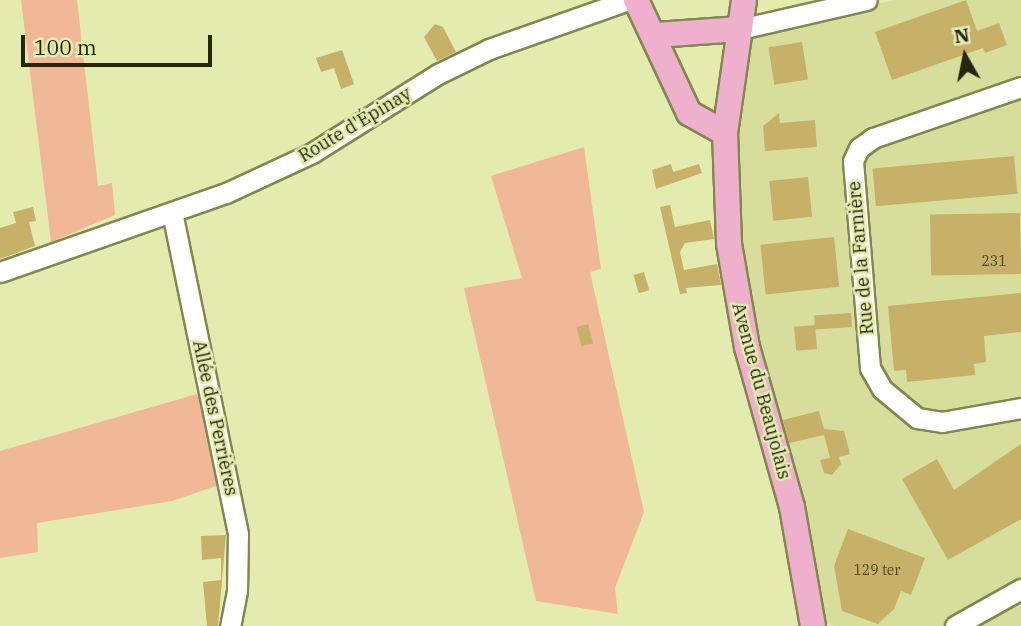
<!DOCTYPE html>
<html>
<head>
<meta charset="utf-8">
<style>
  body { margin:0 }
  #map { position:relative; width:1021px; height:626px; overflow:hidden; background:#e4ebae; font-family:"IBM Plex Serif",serif }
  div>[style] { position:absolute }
  .built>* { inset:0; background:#d7de9b }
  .green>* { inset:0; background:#f0b896 }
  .building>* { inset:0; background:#c7b169; transform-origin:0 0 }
  .roads { filter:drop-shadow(2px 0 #81874e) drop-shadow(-2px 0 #81874e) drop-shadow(0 2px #81874e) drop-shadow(0 -2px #81874e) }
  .minor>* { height:19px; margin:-9.5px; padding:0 9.5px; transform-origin:9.5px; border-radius:9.5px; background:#fff }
  .major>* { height:24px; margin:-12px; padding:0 12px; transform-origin:12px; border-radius:12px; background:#eeb0cc }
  span { translate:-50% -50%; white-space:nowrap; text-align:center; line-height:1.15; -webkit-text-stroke:5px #e4ebae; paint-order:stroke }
  .number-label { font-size:14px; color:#4d4926 }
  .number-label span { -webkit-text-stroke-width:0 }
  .street-label { font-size:18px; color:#24260f }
  .north { position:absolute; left:930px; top:21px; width:70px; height:70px; -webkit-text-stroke:5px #e4ebae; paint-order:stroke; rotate:351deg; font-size:19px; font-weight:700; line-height:28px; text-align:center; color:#24260f }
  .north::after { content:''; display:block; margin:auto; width:24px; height:32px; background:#24260f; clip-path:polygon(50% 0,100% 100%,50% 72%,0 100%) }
  .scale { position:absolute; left:21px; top:35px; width:191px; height:32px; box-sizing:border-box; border:4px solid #24260f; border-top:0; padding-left:9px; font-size:21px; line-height:24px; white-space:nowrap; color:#24260f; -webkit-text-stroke:5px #e4ebae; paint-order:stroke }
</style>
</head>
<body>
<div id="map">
  <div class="built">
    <div style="clip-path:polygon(894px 0,1021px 0,1021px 626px,834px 626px,819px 621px,749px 347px,736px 144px,752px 33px)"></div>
  </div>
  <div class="green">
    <div style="clip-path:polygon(21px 0,77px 0,98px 186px,112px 183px,115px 215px,51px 242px)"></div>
    <div style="clip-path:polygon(584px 147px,601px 269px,590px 272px,644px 512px,615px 588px,618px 614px,536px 601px,464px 288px,522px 278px,491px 176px)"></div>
    <div style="clip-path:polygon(204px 392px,222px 484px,172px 501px,37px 523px,38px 552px,0 558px,0 451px)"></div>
  </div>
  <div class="building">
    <div style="clip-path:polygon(966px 0,977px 31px,999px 23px,1007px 45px,985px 53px,983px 48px,892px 80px,875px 32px)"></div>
    <div style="clip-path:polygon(435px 24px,443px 27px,456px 52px,437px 61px,424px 37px)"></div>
    <div style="left:802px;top:42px;width:38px;height:34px;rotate:81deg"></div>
    <div style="clip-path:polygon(342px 50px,354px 84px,341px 89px,334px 68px,321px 72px,316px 58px)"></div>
    <div style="clip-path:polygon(779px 113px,780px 123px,815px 120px,817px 147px,765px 151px,763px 126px)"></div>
    <div style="left:1014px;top:156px;width:38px;height:142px;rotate:85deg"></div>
    <div style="clip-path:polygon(671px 164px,673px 172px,699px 164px,702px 173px,656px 189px,652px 170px)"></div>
    <div style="left:808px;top:177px;width:40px;height:39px;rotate:84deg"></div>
    <div style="clip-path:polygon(670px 205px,675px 227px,710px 220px,714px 239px,685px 243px,680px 252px,684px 270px,717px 264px,721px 285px,686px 288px,687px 293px,680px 294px,660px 207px)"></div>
    <div style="clip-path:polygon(33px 207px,36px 221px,29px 222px,35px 246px,0 259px,0 228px,16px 223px,13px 212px)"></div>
    <div style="left:1020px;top:213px;width:61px;height:90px;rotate:89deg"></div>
    <div style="left:834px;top:237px;width:50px;height:74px;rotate:84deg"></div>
    <div style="left:644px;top:272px;width:19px;height:11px;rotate:74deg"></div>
    <div style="clip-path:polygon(1021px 293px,1021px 332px,984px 336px,986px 362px,974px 364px,975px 375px,907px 382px,906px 370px,894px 371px,888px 306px)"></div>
    <div style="left:851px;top:313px;width:14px;height:37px;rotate:86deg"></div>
    <div style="left:588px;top:324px;width:20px;height:12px;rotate:75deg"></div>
    <div style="left:815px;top:325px;width:24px;height:21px;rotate:85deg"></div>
    <div style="clip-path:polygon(819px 411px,824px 429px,844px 431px,850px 454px,839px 457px,841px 464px,832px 475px,824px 473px,820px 460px,830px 458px,824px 435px,789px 443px,783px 420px)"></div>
    <div style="clip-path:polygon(1021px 444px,1021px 519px,948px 560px,902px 479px,937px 459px,954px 490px)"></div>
    <div style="clip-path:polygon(848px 529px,925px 558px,911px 595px,901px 591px,894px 609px,878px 624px,842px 611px,834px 566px)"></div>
    <div style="clip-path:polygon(226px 535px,218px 626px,207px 626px,203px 582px,221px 580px,221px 558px,202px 560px,201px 536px)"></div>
  </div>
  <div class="roads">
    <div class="minor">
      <div style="left:740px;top:29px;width:130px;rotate:-12.9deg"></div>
      <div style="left:1021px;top:87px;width:157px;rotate:161deg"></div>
      <div style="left:873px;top:138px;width:17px;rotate:144deg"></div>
      <div style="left:859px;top:148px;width:14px;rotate:115deg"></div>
      <div style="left:853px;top:161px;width:208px;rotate:85.3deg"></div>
      <div style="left:870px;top:368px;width:24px;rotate:60deg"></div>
      <div style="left:882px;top:389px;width:45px;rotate:39.6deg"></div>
      <div style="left:917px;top:418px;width:25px;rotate:9deg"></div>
      <div style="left:942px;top:422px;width:80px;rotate:-10deg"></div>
      <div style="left:172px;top:212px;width:329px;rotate:78.4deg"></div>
      <div style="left:238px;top:534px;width:57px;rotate:91deg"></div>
      <div style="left:237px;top:591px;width:36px;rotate:101deg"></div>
      <div style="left:0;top:272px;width:239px;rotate:-19.3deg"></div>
      <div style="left:226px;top:193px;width:95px;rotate:-24.9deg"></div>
      <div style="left:312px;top:153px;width:149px;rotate:-32.1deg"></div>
      <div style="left:438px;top:74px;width:57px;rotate:-26.1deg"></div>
      <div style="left:489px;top:49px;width:147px;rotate:-19.4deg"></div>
      <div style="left:955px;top:626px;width:76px;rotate:-29.3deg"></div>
    </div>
    <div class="major">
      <div style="left:636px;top:0;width:125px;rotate:64.9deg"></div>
      <div style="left:689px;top:113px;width:41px;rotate:29.1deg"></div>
      <div style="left:744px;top:0;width:134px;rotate:98.1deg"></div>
      <div style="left:725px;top:133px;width:111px;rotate:87.9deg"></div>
      <div style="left:729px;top:244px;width:105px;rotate:80.1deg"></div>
      <div style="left:747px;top:347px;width:166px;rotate:74.3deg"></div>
      <div style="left:792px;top:507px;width:121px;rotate:80deg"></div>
      <div style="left:656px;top:35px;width:84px;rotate:-4.1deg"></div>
    </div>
  </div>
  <div class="number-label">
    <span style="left:994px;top:261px">231</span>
    <span style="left:877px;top:570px">129 ter</span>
  </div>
  <div class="street-label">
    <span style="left:355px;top:125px;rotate:-31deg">Route d'Épinay</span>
    <span style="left:861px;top:258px;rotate:-95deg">Rue de la Farnière</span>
    <span style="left:761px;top:391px;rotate:75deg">Avenue du Beaujolais</span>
    <span style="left:215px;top:418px;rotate:78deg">Allée des Perrières</span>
  </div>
  <div class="north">N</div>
  <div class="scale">100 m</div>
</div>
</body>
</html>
